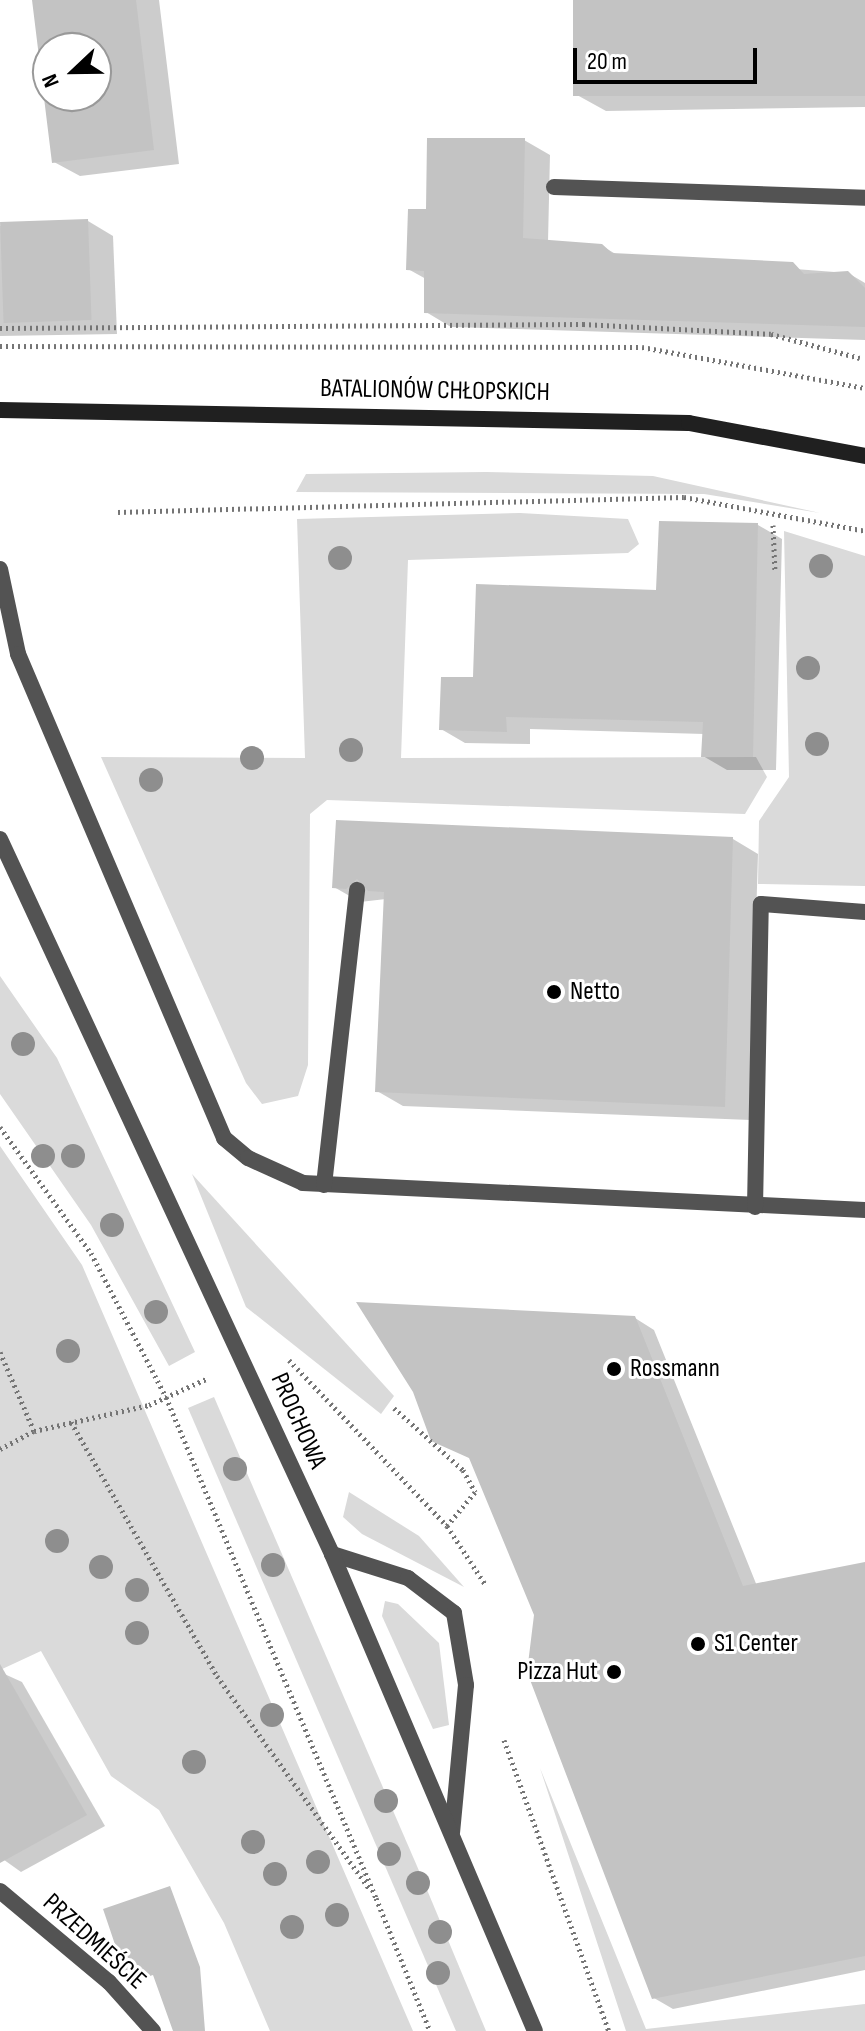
<!DOCTYPE html>
<html>
<head>
<meta charset="utf-8">
<style>
  body { margin:0 }
  #map { position:relative; width:865px; height:2031px; overflow:hidden; background:#fff; font-family:"Sofia Sans Condensed",sans-serif }
  div>[style] { position:absolute }
  .green>* { inset:0; background:#dadada }
  .shadow>* { inset:0; background:#0003 }
  .building>* { inset:0; background:#c3c3c3; transform-origin:0 0 }
  .path>* { height:5px; margin-top:-2.5px; transform-origin:0; background:repeating-linear-gradient(90deg,#757575 0 2px,transparent 0 6px) }
  .lane>* { height:16px; margin:-8px; padding:0 8px; transform-origin:8px; border-radius:8px; background:#535353 }
  .street>* { height:16px; margin:-8px; padding:0 8px; transform-origin:8px; border-radius:8px; background:#535353 }
  .secondary>* { height:16px; margin:-8px; padding:0 8px; transform-origin:8px; border-radius:8px; background:#202020 }
  .trees>* { width:24px; height:24px; margin:-12px; border-radius:50%; background:#8e8e8e }
  .dots>* { width:22px; height:22px; translate:-50% -50%; box-sizing:border-box; border:4px solid #fff; border-radius:50% }
  span { translate:-50% -50%; white-space:nowrap; text-align:center; line-height:1.15; -webkit-text-stroke:6px #fff; paint-order:stroke }
  .street-label { font-size:26px; color:#000 }
  .poi-label { font-size:26px; color:#000 }
  .left { translate:0 -50%; text-align:left }
  .right { translate:-100% -50%; text-align:right }
  .north { position:absolute; left:32px; top:32px; width:80px; height:80px; box-sizing:border-box; background:#fff; border:2px solid #999; border-radius:50%; rotate:248deg; font-size:22px; font-weight:700; line-height:32px; text-align:center; color:#000 }
  .north::after { content:''; display:block; margin:auto; width:28px; height:36px; background:#000; clip-path:polygon(50% 0,100% 100%,50% 72%,0 100%) }
  .scale { position:absolute; left:573px; top:48px; width:184px; height:36px; box-sizing:border-box; border:4px solid #000; border-top:0; padding-left:10px; font-size:24px; line-height:28px; white-space:nowrap; color:#000; -webkit-text-stroke:6px #fff; paint-order:stroke }
</style>
</head>
<body>
<div id="map">
  <div class="green">
    <div style="clip-path:polygon(486px 472px,653px 476px,820px 513px,704px 494px,296px 492px,306px 474px)"></div>
    <div style="clip-path:polygon(520px 513px,628px 519px,639px 544px,628px 553px,408px 560px,401px 758px,756px 757px,767px 777px,745px 814px,327px 800px,310px 814px,308px 1065px,298px 1096px,262px 1104px,246px 1083px,101px 757px,305px 758px,297px 519px)"></div>
    <div style="clip-path:polygon(784px 531px,865px 556px,865px 886px,758px 884px,759px 821px,789px 777px)"></div>
    <div style="clip-path:polygon(0 976px,57px 1058px,195px 1352px,169px 1366px,91px 1225px,0 1094px)"></div>
    <div style="clip-path:polygon(0 1146px,82px 1265px,413px 2031px,270px 2031px,224px 1923px,159px 1810px,111px 1776px,41px 1651px,0 1670px)"></div>
    <div style="clip-path:polygon(192px 1174px,394px 1396px,381px 1414px,246px 1307px)"></div>
    <div style="clip-path:polygon(214px 1397px,420px 1873px,486px 2031px,456px 2031px,188px 1408px)"></div>
    <div style="clip-path:polygon(349px 1492px,419px 1536px,464px 1587px,362px 1534px,343px 1517px)"></div>
    <div style="clip-path:polygon(385px 1601px,398px 1604px,439px 1643px,449px 1725px,433px 1729px,382px 1616px)"></div>
    <div style="clip-path:polygon(540px 1768px,646px 2029px,865px 2004px,865px 2031px,626px 2031px)"></div>
  </div>
  <div class="shadow">
    <div style="clip-path:polygon(evenodd,34px 0,159px 0,179px 164px,80px 176px,54px 162px,34px 0,48px 48px,96px 48px,96px 96px,48px 96px,48px 48px)"></div>
    <div style="clip-path:polygon(575px 0,865px 0,865px 107px,606px 111px,577px 95px)"></div>
    <div style="clip-path:polygon(524px 140px,550px 155px,548px 242px,602px 246px,619px 256px,848px 273px,865px 283px,865px 340px,451px 327px,426px 312px,426px 279px,408px 269px,428px 211px)"></div>
    <div style="clip-path:polygon(88px 221px,113px 236px,117px 334px,0 336px,0 226px)"></div>
    <div style="clip-path:polygon(758px 525px,782px 539px,776px 770px,727px 770px,703px 756px,704px 734px,530px 729px,530px 744px,465px 743px,441px 729px,475px 679px,658px 592px)"></div>
    <div style="clip-path:polygon(338px 822px,733px 839px,758px 854px,750px 1120px,403px 1106px,377px 1091px,386px 899px,360px 902px,334px 887px)"></div>
    <div style="clip-path:polygon(635px 1318px,654px 1330px,757px 1586px,865px 1564px,865px 1970px,673px 2009px,654px 1998px,536px 1615px,472px 1459px,433px 1439px)"></div>
    <div style="clip-path:polygon(0 1672px,22px 1682px,105px 1826px,21px 1872px,0 1857px)"></div>
  </div>
  <div class="building">
    <div style="clip-path:polygon(evenodd,32px 0,136px 0,154px 150px,52px 163px,32px 0,48px 48px,96px 48px,96px 96px,48px 96px,48px 48px)"></div>
    <div style="left:573px;top:0;width:292px;height:96px"></div>
    <div style="clip-path:polygon(427px 138px,525px 138px,523px 238px,602px 244px,612px 253px,793px 262px,804px 274px,848px 271px,865px 288px,865px 327px,424px 313px,424px 271px,406px 270px,408px 209px,426px 209px)"></div>
    <div style="left:88px;top:219px;width:101px;height:88px;rotate:88deg"></div>
    <div style="clip-path:polygon(659px 521px,758px 523px,753px 757px,701px 757px,703px 722px,506px 717px,507px 732px,439px 730px,441px 677px,473px 677px,476px 584px,656px 590px)"></div>
    <div style="clip-path:polygon(336px 820px,733px 837px,725px 1107px,375px 1092px,384px 892px,368px 891px,357px 879px,346px 889px,332px 888px)"></div>
    <div style="clip-path:polygon(356px 1302px,635px 1316px,743px 1586px,865px 1562px,865px 1956px,652px 1999px,527px 1672px,534px 1615px,469px 1458px,431px 1441px,413px 1392px)"></div>
    <div style="clip-path:polygon(0 1664px,87px 1815px,0 1863px)"></div>
    <div style="clip-path:polygon(170px 1886px,200px 1967px,205px 2031px,173px 2031px,153px 1975px,128px 1983px,103px 1909px)"></div>
  </div>
  <div class="path">
    <div style="left:0;top:328px;width:583px;rotate:-0.39deg"></div>
    <div style="left:583px;top:324px;width:188px;rotate:3deg"></div>
    <div style="left:771px;top:334px;width:92px;rotate:15.1deg"></div>
    <div style="left:0;top:346px;width:642px;rotate:0.09deg"></div>
    <div style="left:642px;top:347px;width:227px;rotate:10.4deg"></div>
    <div style="left:118px;top:512px;width:566px;rotate:-1.52deg"></div>
    <div style="left:684px;top:497px;width:184px;rotate:10.6deg"></div>
    <div style="left:773px;top:525px;width:47px;rotate:87.6deg"></div>
    <div style="left:0;top:1127px;width:155px;rotate:54.2deg"></div>
    <div style="left:91px;top:1253px;width:162px;rotate:62.5deg"></div>
    <div style="left:166px;top:1397px;width:543px;rotate:67.26deg"></div>
    <div style="left:0;top:1352px;width:86px;rotate:66.7deg"></div>
    <div style="left:289px;top:1360px;width:229px;rotate:46.4deg"></div>
    <div style="left:447px;top:1526px;width:69px;rotate:56.8deg"></div>
    <div style="left:394px;top:1408px;width:93px;rotate:41.9deg"></div>
    <div style="left:463px;top:1470px;width:25px;rotate:61deg"></div>
    <div style="left:475px;top:1492px;width:44px;rotate:129.5deg"></div>
    <div style="left:71px;top:1422px;width:293px;rotate:60.1deg"></div>
    <div style="left:217px;top:1676px;width:263px;rotate:54.4deg"></div>
    <div style="left:0;top:1449px;width:38px;rotate:-28deg"></div>
    <div style="left:34px;top:1431px;width:118px;rotate:-12.7deg"></div>
    <div style="left:149px;top:1405px;width:63px;rotate:-24.5deg"></div>
    <div style="left:504px;top:1740px;width:309px;rotate:70.2deg"></div>
    <div style="left:376px;top:1898px;width:144px;rotate:67.9deg"></div>
  </div>
  <div class="lane">
    <div style="left:554px;top:187px;width:311px;rotate:2deg"></div>
    <div style="left:0;top:569px;width:87px;rotate:78deg"></div>
    <div style="left:18px;top:654px;width:526px;rotate:66.94deg"></div>
    <div style="left:224px;top:1138px;width:31px;rotate:40deg"></div>
    <div style="left:248px;top:1158px;width:60px;rotate:24.4deg"></div>
    <div style="left:303px;top:1183px;width:563px;rotate:2.75deg"></div>
    <div style="left:324px;top:1185px;width:297px;rotate:-83.6deg"></div>
    <div style="left:755px;top:1207px;width:303px;rotate:-88.9deg"></div>
    <div style="left:761px;top:904px;width:104px;rotate:4.4deg"></div>
    <div style="left:332px;top:1554px;width:80px;rotate:17.5deg"></div>
    <div style="left:408px;top:1578px;width:58px;rotate:37.3deg"></div>
    <div style="left:454px;top:1613px;width:73px;rotate:80.5deg"></div>
    <div style="left:466px;top:1685px;width:148px;rotate:95.4deg"></div>
  </div>
  <div class="street">
    <div style="left:0;top:839px;width:788px;rotate:65.09deg"></div>
    <div style="left:332px;top:1554px;width:518px;rotate:66.95deg"></div>
    <div style="left:0;top:1891px;width:142px;rotate:39.9deg"></div>
    <div style="left:109px;top:1982px;width:66px;rotate:48.1deg"></div>
  </div>
  <div class="secondary">
    <div style="left:0;top:410px;width:689px;rotate:1.08deg"></div>
    <div style="left:689px;top:423px;width:179px;rotate:10.6deg"></div>
  </div>
  <div class="trees">
    <div style="left:340px;top:558px"></div>
    <div style="left:821px;top:566px"></div>
    <div style="left:808px;top:668px"></div>
    <div style="left:817px;top:744px"></div>
    <div style="left:351px;top:750px"></div>
    <div style="left:252px;top:758px"></div>
    <div style="left:151px;top:780px"></div>
    <div style="left:23px;top:1044px"></div>
    <div style="left:43px;top:1156px"></div>
    <div style="left:73px;top:1156px"></div>
    <div style="left:112px;top:1225px"></div>
    <div style="left:156px;top:1312px"></div>
    <div style="left:68px;top:1351px"></div>
    <div style="left:235px;top:1469px"></div>
    <div style="left:57px;top:1541px"></div>
    <div style="left:273px;top:1565px"></div>
    <div style="left:101px;top:1567px"></div>
    <div style="left:137px;top:1590px"></div>
    <div style="left:137px;top:1633px"></div>
    <div style="left:272px;top:1715px"></div>
    <div style="left:194px;top:1762px"></div>
    <div style="left:386px;top:1801px"></div>
    <div style="left:253px;top:1842px"></div>
    <div style="left:389px;top:1854px"></div>
    <div style="left:318px;top:1862px"></div>
    <div style="left:275px;top:1874px"></div>
    <div style="left:418px;top:1883px"></div>
    <div style="left:337px;top:1915px"></div>
    <div style="left:292px;top:1927px"></div>
    <div style="left:440px;top:1932px"></div>
    <div style="left:438px;top:1973px"></div>
  </div>
  <div class="dots">
    <div style="left:554px;top:992px;background:#000"></div>
    <div style="left:614px;top:1369px;background:#000"></div>
    <div style="left:698px;top:1644px;background:#000"></div>
    <div style="left:614px;top:1672px;background:#000"></div>
  </div>
  <div class="street-label">
    <span style="left:435px;top:391px;rotate:1deg">BATALIONÓW CHŁOPSKICH</span>
    <span style="left:298px;top:1421px;rotate:66deg">PROCHOWA</span>
    <span style="left:94px;top:1942px;rotate:42deg">PRZEDMIEŚCIE</span>
  </div>
  <div class="poi-label">
    <span class="left" style="left:570px;top:992px">Netto</span>
    <span class="left" style="left:630px;top:1369px">Rossmann</span>
    <span class="left" style="left:714px;top:1644px">S1 Center</span>
    <span class="right" style="left:598px;top:1672px">Pizza Hut</span>
  </div>
  <div class="north">N</div>
  <div class="scale">20 m</div>
</div>
</body>
</html>
